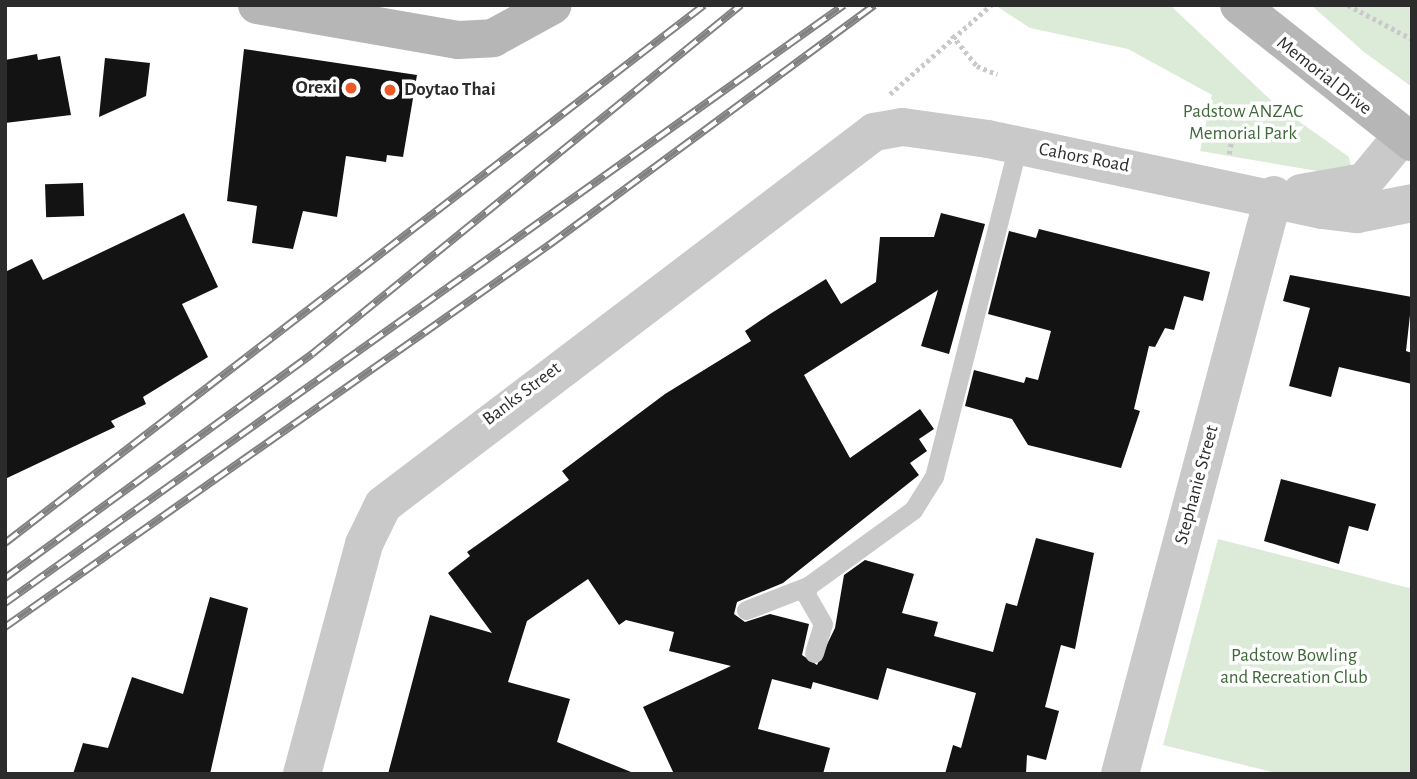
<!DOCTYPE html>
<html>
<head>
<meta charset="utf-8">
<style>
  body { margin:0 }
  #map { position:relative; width:1417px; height:779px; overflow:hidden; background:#fff; font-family:"Alegreya Sans",sans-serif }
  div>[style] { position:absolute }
  .green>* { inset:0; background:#dcebd8 }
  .building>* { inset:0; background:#131313; transform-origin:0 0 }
  .path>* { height:4.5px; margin-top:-2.25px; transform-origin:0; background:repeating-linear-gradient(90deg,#c9c9c9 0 3.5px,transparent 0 7px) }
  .lane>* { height:19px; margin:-9.5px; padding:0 9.5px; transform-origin:9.5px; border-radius:9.5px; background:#c9c9c9 }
  .street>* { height:38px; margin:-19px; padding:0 19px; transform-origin:19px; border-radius:19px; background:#c9c9c9 }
  .secondary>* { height:38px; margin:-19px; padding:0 19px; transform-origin:19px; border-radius:19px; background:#b6b6b6 }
  .rail>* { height:8px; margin-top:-4px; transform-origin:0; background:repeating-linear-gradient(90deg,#fff 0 16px,#818181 0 32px); box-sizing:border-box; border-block:2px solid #818181 }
  .dots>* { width:19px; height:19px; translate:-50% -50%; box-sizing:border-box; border:4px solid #fff; border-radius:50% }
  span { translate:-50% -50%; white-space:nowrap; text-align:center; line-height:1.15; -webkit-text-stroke:7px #fff; paint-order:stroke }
  .street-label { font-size:19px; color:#2c2c2c }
  .poi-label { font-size:19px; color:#2c2c2c; font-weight:700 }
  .right { translate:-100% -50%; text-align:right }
  .left { translate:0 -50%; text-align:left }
  .park-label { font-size:19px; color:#3e6938 }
  .frame { position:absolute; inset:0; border:7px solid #2c2c2c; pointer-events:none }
</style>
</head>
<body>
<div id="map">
  <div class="green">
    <div style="clip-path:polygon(1170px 5px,1276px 105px,1349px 157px,1351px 167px,1341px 175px,1200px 151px,1212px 95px,1128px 49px,1030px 28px,998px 7px)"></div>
    <div style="clip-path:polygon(1311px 5px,1412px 5px,1412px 87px,1364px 52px)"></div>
    <div style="clip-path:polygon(1218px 539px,1409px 588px,1412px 579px,1412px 774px,1280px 774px,1163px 745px)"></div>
  </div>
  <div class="building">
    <div style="clip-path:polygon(244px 49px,417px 75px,403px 157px,387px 155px,386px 162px,346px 156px,337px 217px,303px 211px,293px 249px,252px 243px,257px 206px,227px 201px)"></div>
    <div style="clip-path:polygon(37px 54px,38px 60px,60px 56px,71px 115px,5px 123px,5px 60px)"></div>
    <div style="clip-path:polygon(105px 58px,150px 63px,146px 96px,99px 117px)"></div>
    <div style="left:83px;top:183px;width:33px;height:38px;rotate:88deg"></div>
    <div style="clip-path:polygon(184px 213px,218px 287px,182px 304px,208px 357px,143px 397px,146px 404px,111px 421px,115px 427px,5px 479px,5px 272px,32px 259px,43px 280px)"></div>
    <div style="clip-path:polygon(941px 213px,985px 224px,949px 354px,921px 346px,938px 290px,804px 375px,850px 458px,920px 409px,934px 429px,919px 439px,927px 451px,910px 463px,919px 475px,783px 583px,737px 602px,734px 614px,745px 622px,770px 614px,809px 624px,802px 655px,817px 665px,835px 628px,844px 575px,865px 560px,914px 574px,902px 613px,938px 622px,934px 636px,993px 652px,1006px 603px,1017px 606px,1036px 538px,1094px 553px,1075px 649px,1061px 645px,1045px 707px,1059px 711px,1046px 760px,1027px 755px,1026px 774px,945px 774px,953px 745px,961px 748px,976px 693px,887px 668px,878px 700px,813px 682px,811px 689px,772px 679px,758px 729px,830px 748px,823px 774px,674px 774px,643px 707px,731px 666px,669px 651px,674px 632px,626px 620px,619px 625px,588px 579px,527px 621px,508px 682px,570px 699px,557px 742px,636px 774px,388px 774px,430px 615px,492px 633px,448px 573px,470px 556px,467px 552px,569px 480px,562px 471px,665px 394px,751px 341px,745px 331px,770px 314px,826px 279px,841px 304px,876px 282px,880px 237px,934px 237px)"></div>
    <div style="clip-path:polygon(1039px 229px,1210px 272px,1203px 301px,1184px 296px,1174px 330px,1165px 328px,1155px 347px,1149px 346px,1134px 409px,1140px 411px,1121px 468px,1028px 445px,1012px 419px,965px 406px,974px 370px,1024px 383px,1026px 377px,1038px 380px,1051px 331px,988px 314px,1009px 231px,1036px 238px)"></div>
    <div style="clip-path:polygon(1290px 275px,1412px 297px,1406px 351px,1412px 353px,1412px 384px,1339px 367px,1331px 397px,1289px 386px,1310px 308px,1283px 301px)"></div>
    <div style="clip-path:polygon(1281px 479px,1376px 504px,1368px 531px,1349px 526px,1339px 564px,1264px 541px)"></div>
    <div style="clip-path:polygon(210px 597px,248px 608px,210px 774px,73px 774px,83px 743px,108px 748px,132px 677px,183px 694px)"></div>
  </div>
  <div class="path">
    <div style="left:1348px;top:5px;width:72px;rotate:28deg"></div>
    <div style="left:952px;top:35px;width:40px;rotate:51deg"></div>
    <div style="left:977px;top:66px;width:22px;rotate:22deg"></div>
    <div style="left:890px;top:94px;width:135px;rotate:-41.4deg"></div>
    <div style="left:1229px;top:154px;width:27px;rotate:-80deg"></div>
  </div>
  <div class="lane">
    <div style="left:746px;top:610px;width:66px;rotate:-21.2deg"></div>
    <div style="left:814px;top:653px;width:30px;rotate:-73deg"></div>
    <div style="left:823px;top:624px;width:34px;rotate:-120deg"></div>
    <div style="left:806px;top:595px;width:9px;rotate:-77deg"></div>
    <div style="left:808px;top:586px;width:130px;rotate:-35.9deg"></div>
    <div style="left:913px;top:510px;width:39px;rotate:-58deg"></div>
    <div style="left:934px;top:477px;width:342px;rotate:-75.8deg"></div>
  </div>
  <div class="street">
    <div style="left:1301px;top:193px;width:64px;rotate:-9.9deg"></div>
    <div style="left:1364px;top:182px;width:60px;rotate:-50.4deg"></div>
    <div style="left:302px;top:774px;width:238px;rotate:-74.9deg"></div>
    <div style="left:364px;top:544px;width:43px;rotate:-64deg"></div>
    <div style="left:383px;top:505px;width:617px;rotate:-37.22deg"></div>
    <div style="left:874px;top:132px;width:29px;rotate:-10deg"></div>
    <div style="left:903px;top:127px;width:86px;rotate:8deg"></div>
    <div style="left:988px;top:139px;width:341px;rotate:12deg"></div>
    <div style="left:1322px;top:210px;width:35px;rotate:7deg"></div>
    <div style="left:1357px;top:214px;width:56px;rotate:-11.3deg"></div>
    <div style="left:1120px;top:774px;width:599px;rotate:-75.11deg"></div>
  </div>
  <div class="secondary">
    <div style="left:257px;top:5px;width:204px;rotate:9.9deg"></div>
    <div style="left:458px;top:40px;width:35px;rotate:-3deg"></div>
    <div style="left:493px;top:38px;width:68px;rotate:-28.8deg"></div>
    <div style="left:1239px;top:5px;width:221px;rotate:38.4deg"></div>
  </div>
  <div class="rail">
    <div style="left:5px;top:543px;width:882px;rotate:-37.58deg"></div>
    <div style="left:5px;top:578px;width:380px;rotate:-36.1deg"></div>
    <div style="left:312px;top:354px;width:553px;rotate:-39.13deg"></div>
    <div style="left:5px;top:603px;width:1030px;rotate:-35.48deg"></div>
    <div style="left:5px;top:627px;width:665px;rotate:-35.08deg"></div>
    <div style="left:549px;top:245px;width:404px;rotate:-36.4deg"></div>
  </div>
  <div class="dots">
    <div style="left:351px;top:88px;background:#ec5925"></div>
    <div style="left:390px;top:90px;background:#ec5925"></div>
  </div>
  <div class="street-label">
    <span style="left:1324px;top:76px;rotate:38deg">Memorial Drive</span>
    <span style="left:1084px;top:158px;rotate:11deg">Cahors Road</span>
    <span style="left:522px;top:394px;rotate:-37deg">Banks Street</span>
    <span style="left:1197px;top:485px;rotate:-75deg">Stephanie Street</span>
  </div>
  <div class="poi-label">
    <span class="right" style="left:337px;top:88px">Orexi</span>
    <span class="left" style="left:404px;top:90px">Doytao Thai</span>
  </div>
  <div class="park-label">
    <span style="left:1243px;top:123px">Padstow ANZAC<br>Memorial Park</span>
    <span style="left:1294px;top:667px">Padstow Bowling<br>and Recreation Club</span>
  </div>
  <div class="frame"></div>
</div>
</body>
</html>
